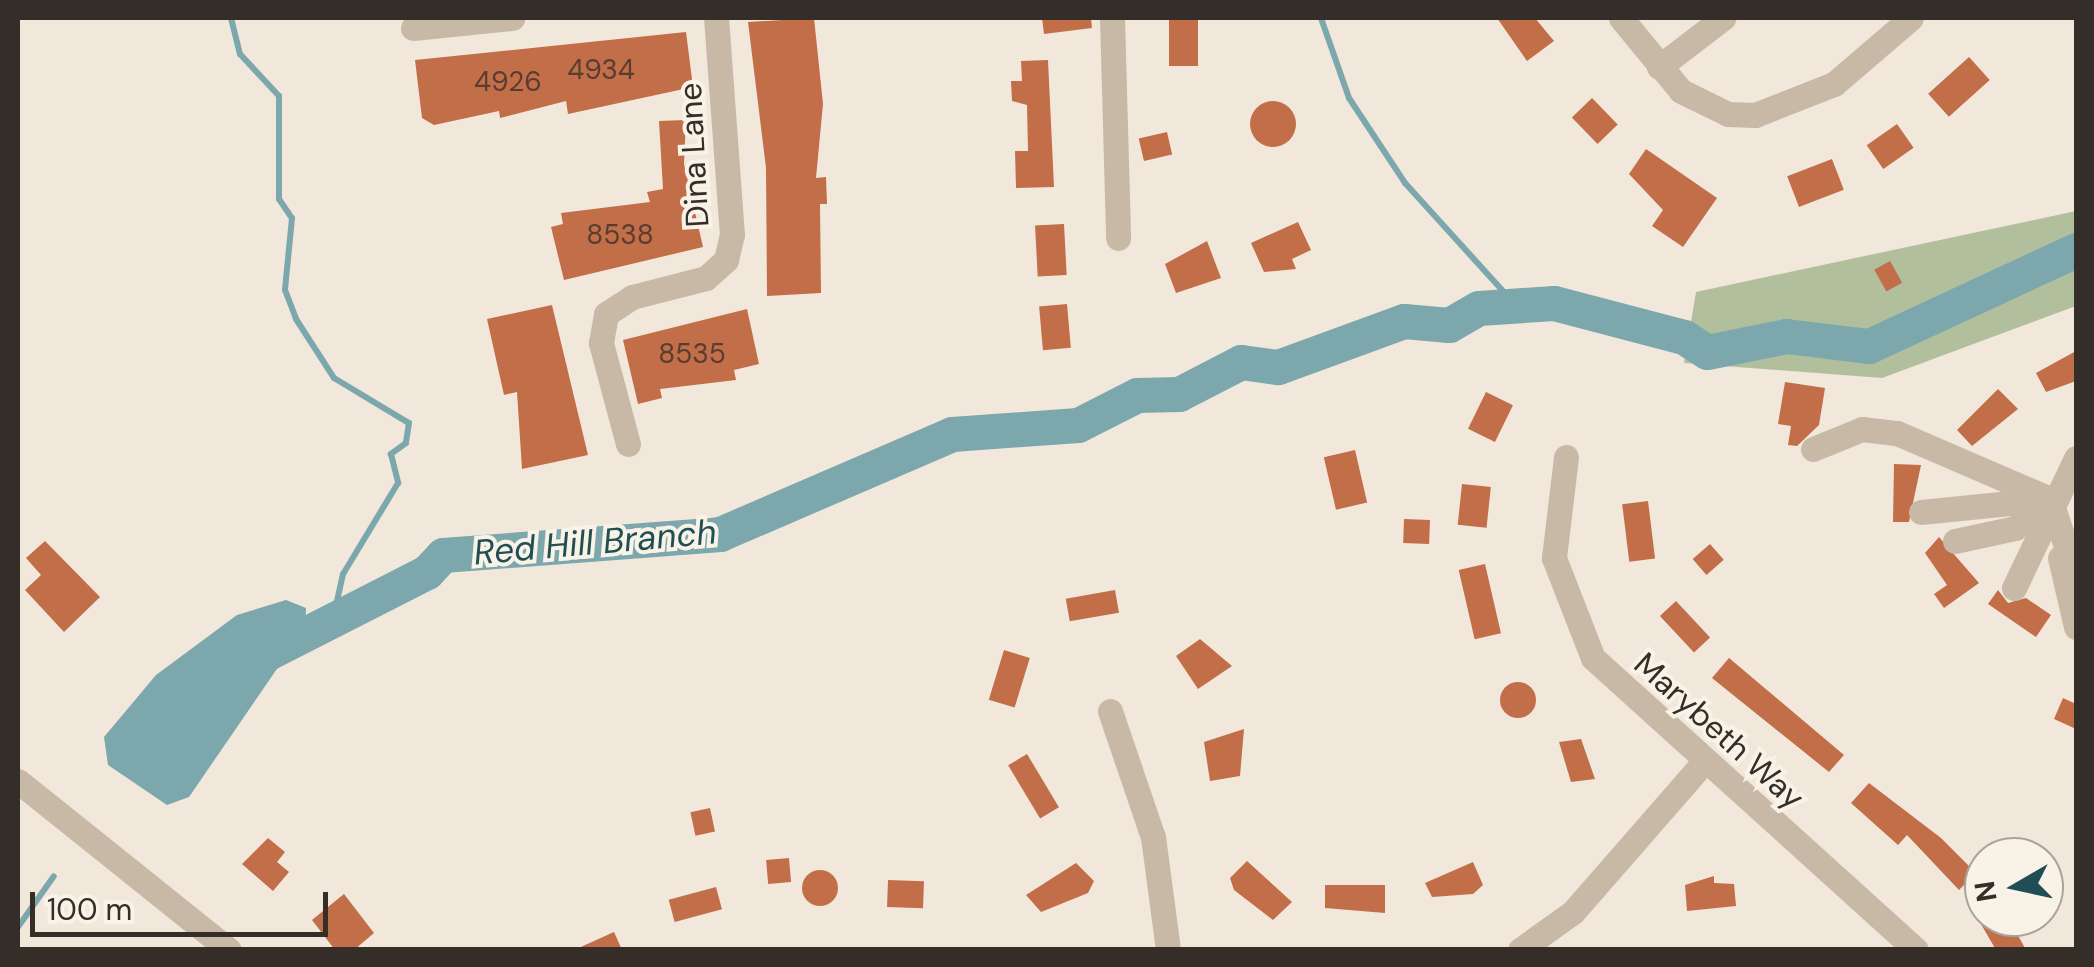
<!DOCTYPE html>
<html>
<head>
<meta charset="utf-8">
<style>
  body { margin:0 }
  #map { position:relative; width:2094px; height:967px; overflow:hidden; background:#f1e8db; font-family:"DM Sans",sans-serif }
  div>[style] { position:absolute }
  .green>* { inset:0; background:#b1bf9c }
  .water>* { inset:0; background:#7ba7ad }
  .stream>* { height:6px; margin:-3px; padding:0 3px; transform-origin:3px; border-radius:3px; background:#7ba7ad }
  .river>* { height:35px; margin:-17.5px; padding:0 17.5px; transform-origin:17.5px; border-radius:17.5px; background:#7ba7ad }
  .building>* { inset:0; background:#c16e49; transform-origin:0 0 }
  .round { border-radius:50% }
  .minor>* { height:25px; margin:-12.5px; padding:0 12.5px; transform-origin:12.5px; border-radius:12.5px; background:#c8b9a7 }
  span { translate:-50% -50%; white-space:nowrap; text-align:center; line-height:1.15; -webkit-text-stroke:8px #f9f2e7; paint-order:stroke }
  .number-label { font-size:28px; color:#583d30 }
  .number-label span { -webkit-text-stroke-width:0 }
  .street-label { font-size:32px; color:#352d28 }
  .water-label { font-size:35px; color:#1f4e55; font-style:italic }
  .frame { position:absolute; inset:0; border:20px solid #352d28; pointer-events:none }
  .north { position:absolute; left:1964px; top:837px; width:100px; height:100px; box-sizing:border-box; background:#f9f2e7; border:2px solid #aba39b; border-radius:50%; rotate:261deg; font-size:28px; font-weight:700; line-height:40px; text-align:center; color:#352d28 }
  .north::after { content:''; display:block; margin:auto; width:35px; height:45px; background:#1f4e55; clip-path:polygon(50% 0,100% 100%,50% 72%,0 100%) }
  .scale { position:absolute; left:30px; top:892px; width:298px; height:45px; box-sizing:border-box; border:5px solid #352d28; border-top:0; padding-left:12px; font-size:30px; line-height:35px; white-space:nowrap; color:#352d28; -webkit-text-stroke:8px #f9f2e7; paint-order:stroke }
</style>
</head>
<body>
<div id="map">
  <div class="green">
    <div style="clip-path:polygon(2076px 211px,2076px 306px,1882px 378px,1684px 363px,1696px 292px)"></div>
  </div>
  <div class="water">
    <div style="clip-path:polygon(286px 600px,306px 608px,305px 628px,189px 797px,167px 805px,108px 765px,104px 737px,156px 675px,237px 615px)"></div>
  </div>
  <div class="stream">
    <div style="left:231px;top:18px;width:37px;rotate:76deg"></div>
    <div style="left:240px;top:54px;width:57px;rotate:47.1deg"></div>
    <div style="left:279px;top:96px;width:103px;rotate:90deg"></div>
    <div style="left:279px;top:199px;width:23px;rotate:56deg"></div>
    <div style="left:292px;top:218px;width:72px;rotate:95.6deg"></div>
    <div style="left:285px;top:290px;width:31px;rotate:69deg"></div>
    <div style="left:296px;top:319px;width:70px;rotate:57.2deg"></div>
    <div style="left:334px;top:378px;width:87px;rotate:31deg"></div>
    <div style="left:409px;top:423px;width:20px;rotate:99deg"></div>
    <div style="left:406px;top:443px;width:19px;rotate:144deg"></div>
    <div style="left:391px;top:454px;width:30px;rotate:76deg"></div>
    <div style="left:398px;top:483px;width:106px;rotate:121.1deg"></div>
    <div style="left:343px;top:574px;width:46px;rotate:102.5deg"></div>
    <div style="left:1321px;top:18px;width:85px;rotate:70.7deg"></div>
    <div style="left:1349px;top:98px;width:102px;rotate:56.6deg"></div>
    <div style="left:1405px;top:183px;width:161px;rotate:47.8deg"></div>
    <div style="left:18px;top:927px;width:62px;rotate:-54.8deg"></div>
  </div>
  <div class="river">
    <div style="left:268px;top:653px;width:178px;rotate:-27deg"></div>
    <div style="left:427px;top:572px;width:23px;rotate:-47deg"></div>
    <div style="left:443px;top:555px;width:278px;rotate:-4.3deg"></div>
    <div style="left:720px;top:534px;width:253px;rotate:-23.3deg"></div>
    <div style="left:952px;top:434px;width:126px;rotate:-4.1deg"></div>
    <div style="left:1078px;top:425px;width:66px;rotate:-27deg"></div>
    <div style="left:1137px;top:395px;width:42px;rotate:-1.4deg"></div>
    <div style="left:1179px;top:394px;width:70px;rotate:-27.3deg"></div>
    <div style="left:1241px;top:362px;width:37px;rotate:8deg"></div>
    <div style="left:1278px;top:367px;width:134px;rotate:-20.1deg"></div>
    <div style="left:1404px;top:321px;width:45px;rotate:5.1deg"></div>
    <div style="left:1449px;top:325px;width:34px;rotate:-30deg"></div>
    <div style="left:1479px;top:308px;width:75px;rotate:-3.8deg"></div>
    <div style="left:1554px;top:303px;width:134px;rotate:14.7deg"></div>
    <div style="left:1684px;top:337px;width:27px;rotate:33deg"></div>
    <div style="left:1707px;top:352px;width:81px;rotate:-11.4deg"></div>
    <div style="left:1786px;top:336px;width:84px;rotate:6.9deg"></div>
    <div style="left:1869px;top:346px;width:228px;rotate:-24.9deg"></div>
  </div>
  <div class="building">
    <div style="clip-path:polygon(814px 18px,823px 104px,816px 178px,826px 177px,827px 204px,820px 204px,821px 293px,767px 296px,766px 168px,748px 22px)"></div>
    <div style="clip-path:polygon(1042px 18px,1091px 18px,1092px 28px,1044px 34px)"></div>
    <div style="left:1169px;top:18px;width:29px;height:48px"></div>
    <div style="clip-path:polygon(1497px 18px,1535px 18px,1554px 41px,1527px 61px)"></div>
    <div style="clip-path:polygon(686px 32px,693px 87px,568px 114px,566px 101px,500px 118px,499px 111px,434px 125px,422px 118px,415px 60px)"></div>
    <div style="left:1969px;top:57px;width:31px;height:55px;rotate:48deg"></div>
    <div style="clip-path:polygon(1048px 60px,1054px 187px,1016px 188px,1015px 151px,1028px 151px,1027px 105px,1012px 101px,1011px 81px,1022px 81px,1021px 61px)"></div>
    <div style="left:1592px;top:98px;width:37px;height:28px;rotate:46deg"></div>
    <div class="round" style="left:1250px;top:101px;width:46px;height:46px"></div>
    <div style="clip-path:polygon(686px 120px,684px 164px,703px 247px,564px 280px,551px 227px,563px 224px,561px 213px,650px 202px,647px 192px,663px 189px,659px 121px)"></div>
    <div style="left:1897px;top:124px;width:29px;height:37px;rotate:55deg"></div>
    <div style="left:1167px;top:132px;width:23px;height:29px;rotate:77deg"></div>
    <div style="clip-path:polygon(1646px 149px,1717px 198px,1683px 247px,1652px 226px,1663px 210px,1629px 174px)"></div>
    <div style="left:1832px;top:159px;width:33px;height:48px;rotate:69deg"></div>
    <div style="clip-path:polygon(1298px 222px,1311px 250px,1292px 259px,1296px 269px,1264px 272px,1251px 243px)"></div>
    <div style="left:1064px;top:224px;width:51px;height:29px;rotate:87deg"></div>
    <div style="clip-path:polygon(1207px 241px,1221px 278px,1176px 293px,1165px 264px)"></div>
    <div style="left:1890px;top:261px;width:25px;height:18px;rotate:61deg"></div>
    <div style="left:1067px;top:304px;width:44px;height:28px;rotate:85deg"></div>
    <div style="clip-path:polygon(552px 305px,588px 455px,522px 469px,517px 392px,504px 395px,487px 319px)"></div>
    <div style="clip-path:polygon(747px 309px,759px 364px,734px 370px,736px 380px,660px 389px,662px 398px,638px 404px,623px 340px)"></div>
    <div style="clip-path:polygon(2076px 351px,2076px 381px,2046px 392px,2036px 373px)"></div>
    <div style="clip-path:polygon(1785px 382px,1825px 388px,1819px 425px,1797px 446px,1788px 445px,1791px 426px,1778px 424px)"></div>
    <div style="clip-path:polygon(1998px 389px,2018px 409px,1972px 446px,1957px 430px)"></div>
    <div style="left:1486px;top:392px;width:30px;height:41px;rotate:26deg"></div>
    <div style="left:1355px;top:450px;width:54px;height:32px;rotate:77deg"></div>
    <div style="clip-path:polygon(1894px 464px,1921px 465px,1909px 522px,1893px 522px)"></div>
    <div style="left:1462px;top:484px;width:29px;height:41px;rotate:6deg"></div>
    <div style="left:1648px;top:501px;width:58px;height:26px;rotate:83deg"></div>
    <div style="left:1404px;top:519px;width:26px;height:24px;rotate:2deg"></div>
    <div style="clip-path:polygon(1939px 537px,1979px 583px,1944px 608px,1934px 594px,1947px 585px,1925px 553px)"></div>
    <div style="clip-path:polygon(45px 541px,100px 597px,64px 632px,25px 590px,41px 575px,26px 558px)"></div>
    <div style="left:1710px;top:544px;width:21px;height:23px;rotate:49deg"></div>
    <div style="left:1485px;top:564px;width:71px;height:27px;rotate:77deg"></div>
    <div style="left:1115px;top:590px;width:23px;height:50px;rotate:80deg"></div>
    <div style="clip-path:polygon(1998px 590px,2008px 603px,2026px 598px,2051px 615px,2036px 637px,1988px 604px)"></div>
    <div style="left:1676px;top:601px;width:50px;height:22px;rotate:47deg"></div>
    <div style="clip-path:polygon(1200px 639px,1232px 666px,1198px 689px,1176px 656px)"></div>
    <div style="left:1004px;top:650px;width:27px;height:52px;rotate:17deg"></div>
    <div style="clip-path:polygon(1729px 658px,1844px 755px,1829px 772px,1712px 678px)"></div>
    <div class="round" style="left:1500px;top:682px;width:36px;height:36px"></div>
    <div style="clip-path:polygon(2063px 698px,2076px 704px,2076px 729px,2054px 719px)"></div>
    <div style="clip-path:polygon(1244px 729px,1240px 776px,1210px 781px,1204px 742px)"></div>
    <div style="clip-path:polygon(1581px 739px,1595px 779px,1571px 782px,1559px 742px)"></div>
    <div style="left:1027px;top:754px;width:62px;height:22px;rotate:59deg"></div>
    <div style="clip-path:polygon(1869px 783px,1941px 838px,1976px 873px,1959px 890px,1907px 835px,1898px 845px,1851px 803px)"></div>
    <div style="left:710px;top:808px;width:24px;height:20px;rotate:78deg"></div>
    <div style="clip-path:polygon(268px 838px,285px 852px,277px 862px,289px 872px,273px 891px,242px 864px)"></div>
    <div style="left:789px;top:858px;width:24px;height:23px;rotate:85deg"></div>
    <div style="clip-path:polygon(1247px 861px,1292px 902px,1273px 920px,1234px 890px,1230px 878px)"></div>
    <div style="clip-path:polygon(1473px 862px,1483px 885px,1473px 894px,1432px 897px,1425px 883px)"></div>
    <div style="clip-path:polygon(1076px 863px,1094px 881px,1088px 893px,1041px 912px,1026px 895px)"></div>
    <div class="round" style="left:802px;top:870px;width:36px;height:36px"></div>
    <div style="clip-path:polygon(1714px 876px,1714px 883px,1734px 884px,1736px 906px,1687px 911px,1685px 885px)"></div>
    <div style="left:888px;top:880px;width:36px;height:27px;rotate:2deg"></div>
    <div style="clip-path:polygon(1325px 885px,1385px 885px,1385px 913px,1325px 908px)"></div>
    <div style="left:716px;top:887px;width:23px;height:49px;rotate:75deg"></div>
    <div style="clip-path:polygon(344px 894px,374px 933px,354px 950px,335px 950px,312px 920px)"></div>
    <div style="clip-path:polygon(1993px 917px,2008px 917px,2026px 950px,1996px 950px,1981px 924px)"></div>
    <div style="clip-path:polygon(614px 932px,622px 950px,574px 950px)"></div>
  </div>
  <div class="minor">
    <div style="left:1112px;top:18px;width:220px;rotate:88.4deg"></div>
    <div style="left:1621px;top:18px;width:94px;rotate:50.6deg"></div>
    <div style="left:1681px;top:91px;width:52px;rotate:26.1deg"></div>
    <div style="left:1728px;top:114px;width:27px;rotate:2deg"></div>
    <div style="left:1755px;top:115px;width:85px;rotate:-21.4deg"></div>
    <div style="left:1834px;top:84px;width:101px;rotate:-40.6deg"></div>
    <div style="left:413px;top:28px;width:100px;rotate:-5.8deg"></div>
    <div style="left:1659px;top:67px;width:81px;rotate:-37.4deg"></div>
    <div style="left:628px;top:444px;width:105px;rotate:-105deg"></div>
    <div style="left:601px;top:343px;width:29px;rotate:-80deg"></div>
    <div style="left:606px;top:314px;width:31px;rotate:-33deg"></div>
    <div style="left:632px;top:297px;width:76px;rotate:-14.4deg"></div>
    <div style="left:706px;top:278px;width:27px;rotate:-42deg"></div>
    <div style="left:726px;top:260px;width:26px;rotate:-77deg"></div>
    <div style="left:732px;top:235px;width:218px;rotate:-94.2deg"></div>
    <div style="left:1813px;top:449px;width:53px;rotate:-22.2deg"></div>
    <div style="left:1862px;top:429px;width:35px;rotate:7deg"></div>
    <div style="left:1897px;top:433px;width:167px;rotate:23.3deg"></div>
    <div style="left:2050px;top:499px;width:81px;rotate:71.3deg"></div>
    <div style="left:1566px;top:457px;width:102px;rotate:96.8deg"></div>
    <div style="left:1554px;top:558px;width:107px;rotate:68.7deg"></div>
    <div style="left:1593px;top:658px;width:435px;rotate:42.1deg"></div>
    <div style="left:1921px;top:512px;width:120px;rotate:-5.8deg"></div>
    <div style="left:1955px;top:541px;width:61px;rotate:-12.2deg"></div>
    <div style="left:2015px;top:528px;width:45px;rotate:-39.6deg"></div>
    <div style="left:2060px;top:558px;width:71px;rotate:76.9deg"></div>
    <div style="left:2014px;top:588px;width:144px;rotate:-64.5deg"></div>
    <div style="left:1110px;top:711px;width:133px;rotate:71.2deg"></div>
    <div style="left:1153px;top:837px;width:114px;rotate:82.4deg"></div>
    <div style="left:18px;top:781px;width:270px;rotate:38.7deg"></div>
    <div style="left:1520px;top:950px;width:65px;rotate:-35.6deg"></div>
    <div style="left:1573px;top:912px;width:198px;rotate:-48.9deg"></div>
  </div>
  <div class="number-label">
    <span style="left:601px;top:70px">4934</span>
    <span style="left:508px;top:82px">4926</span>
    <span style="left:620px;top:235px">8538</span>
    <span style="left:692px;top:354px">8535</span>
  </div>
  <div class="street-label">
    <span style="left:694px;top:155px;rotate:-93deg">Dina Lane</span>
    <span style="left:1719px;top:731px;rotate:42deg">Marybeth Way</span>
  </div>
  <div class="water-label">
    <span style="left:595px;top:542px;rotate:-5deg">Red Hill Branch</span>
  </div>
  <div class="frame"></div>
  <div class="north">N</div>
  <div class="scale">100 m</div>
</div>
</body>
</html>
